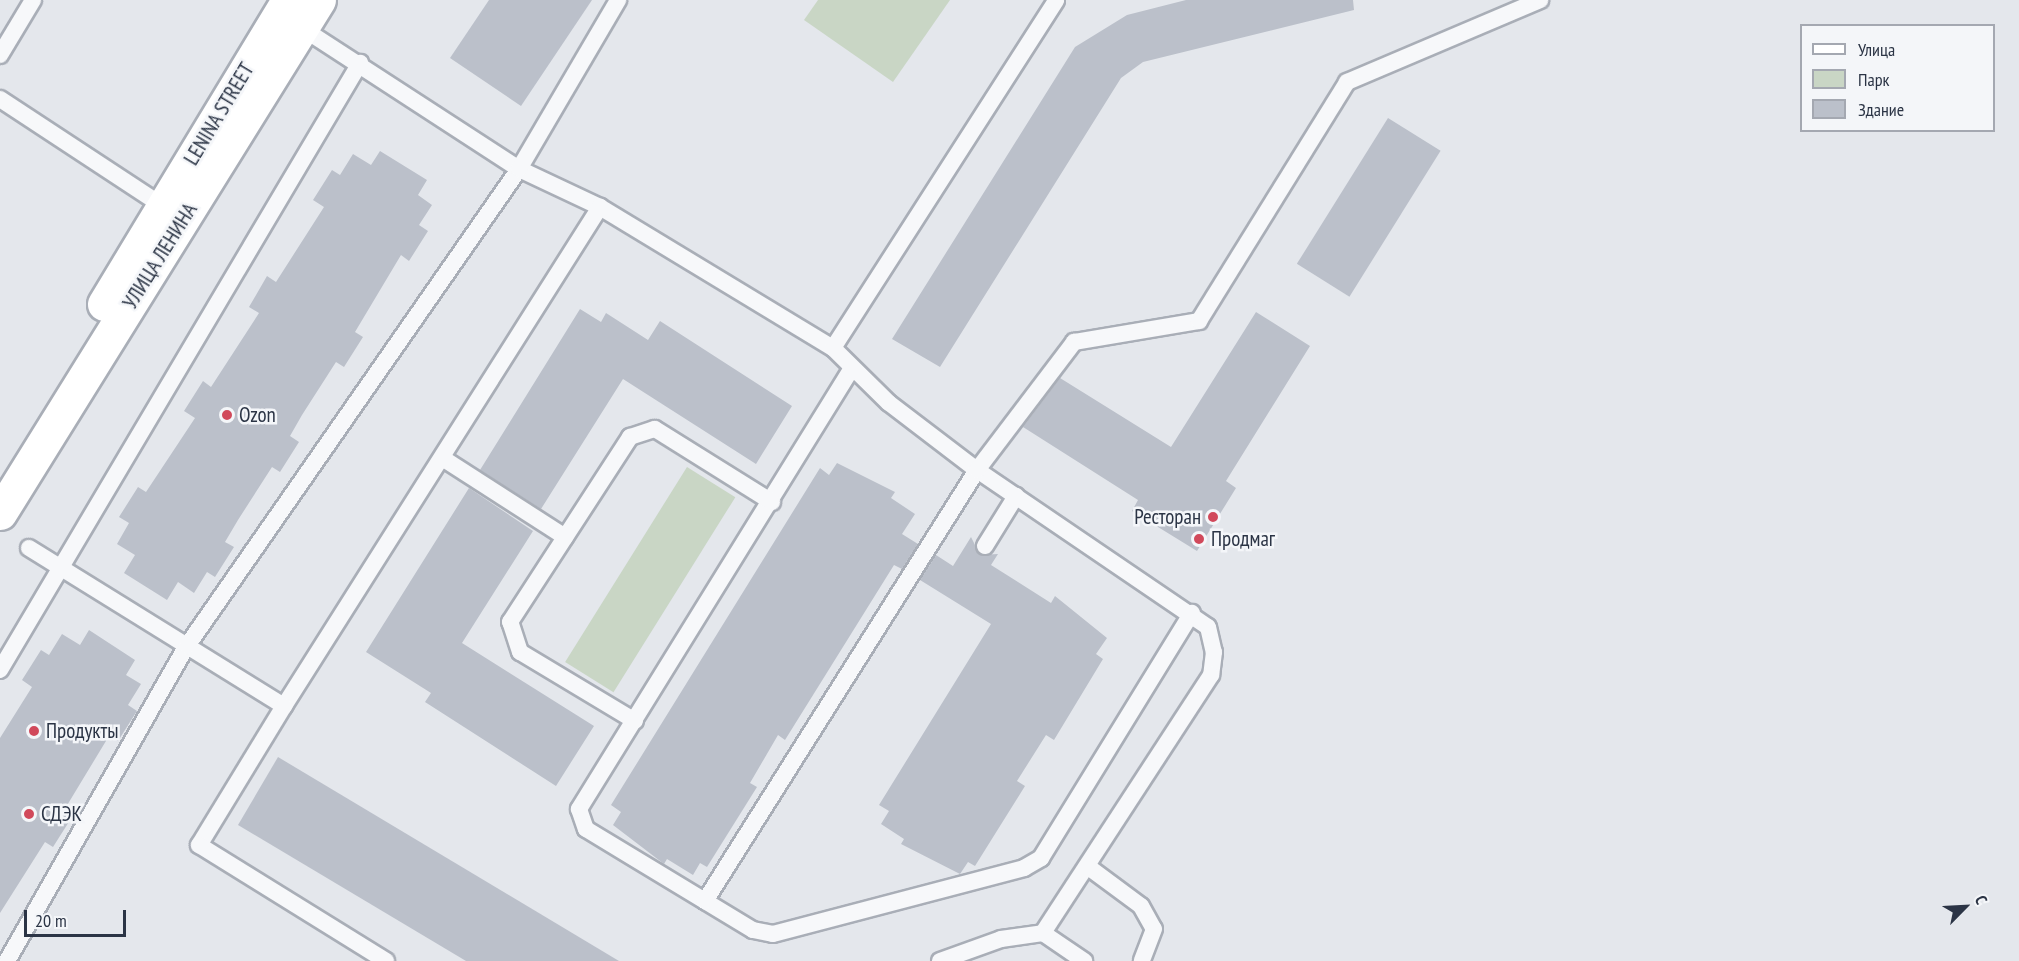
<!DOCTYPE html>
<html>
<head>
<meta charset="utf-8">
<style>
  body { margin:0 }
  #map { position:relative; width:2019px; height:961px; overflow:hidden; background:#e4e7ec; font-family:"PT Sans Narrow",sans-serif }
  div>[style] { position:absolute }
  .green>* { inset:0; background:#c9d6c5; transform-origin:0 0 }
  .building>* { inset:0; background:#bbc0ca; transform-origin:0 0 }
  .roads { filter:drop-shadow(2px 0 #a9aeb7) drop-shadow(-2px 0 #a9aeb7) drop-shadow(0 2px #a9aeb7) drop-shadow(0 -2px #a9aeb7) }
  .lane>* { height:16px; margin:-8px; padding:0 8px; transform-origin:8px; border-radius:8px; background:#f7f8fa }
  .secondary>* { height:33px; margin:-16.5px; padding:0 16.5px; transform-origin:16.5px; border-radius:16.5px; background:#fff }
  .dots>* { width:16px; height:16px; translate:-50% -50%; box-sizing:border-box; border:3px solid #f4f6f9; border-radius:50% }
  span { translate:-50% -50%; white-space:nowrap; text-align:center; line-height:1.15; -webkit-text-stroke:5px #f4f6f9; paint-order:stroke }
  .street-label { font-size:21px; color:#2b3445 }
  .poi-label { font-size:21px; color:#2b3445 }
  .left { translate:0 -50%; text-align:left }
  .right { translate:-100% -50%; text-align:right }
  .legend { position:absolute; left:1800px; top:24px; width:195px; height:108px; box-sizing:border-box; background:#f4f6f9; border:2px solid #a4a8b1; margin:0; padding:8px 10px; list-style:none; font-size:18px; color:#2b3445 }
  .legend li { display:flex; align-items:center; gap:12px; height:30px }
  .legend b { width:30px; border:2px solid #a4a8b1 }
  .north { position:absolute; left:1935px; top:877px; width:60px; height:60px; -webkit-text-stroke:4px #f4f6f9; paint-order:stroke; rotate:66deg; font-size:16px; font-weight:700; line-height:24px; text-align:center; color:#2b3445 }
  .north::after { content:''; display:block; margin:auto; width:21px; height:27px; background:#2b3445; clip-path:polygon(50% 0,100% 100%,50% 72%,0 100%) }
  .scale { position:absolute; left:24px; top:910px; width:102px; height:27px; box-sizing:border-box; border:3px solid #2b3445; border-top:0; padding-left:8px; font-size:18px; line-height:21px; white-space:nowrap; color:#2b3445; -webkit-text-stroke:4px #f4f6f9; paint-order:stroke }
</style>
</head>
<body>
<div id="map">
  <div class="green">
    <div style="clip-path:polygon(818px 0,950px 0,893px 82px,804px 20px)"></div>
    <div style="left:687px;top:467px;width:57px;height:230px;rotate:32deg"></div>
  </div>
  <div class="building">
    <div style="clip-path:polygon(489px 0,592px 0,521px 106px,450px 58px)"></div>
    <div style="clip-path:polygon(1186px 0,1353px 0,1354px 10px,1143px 62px,1121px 78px,940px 367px,892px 339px,1075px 47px,1127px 15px)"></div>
    <div style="left:1388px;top:118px;width:62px;height:172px;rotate:32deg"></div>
    <div style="clip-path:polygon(380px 151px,427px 180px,418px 195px,432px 205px,419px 225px,428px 231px,409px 261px,401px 255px,355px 332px,363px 337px,344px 367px,336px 362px,302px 415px,290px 436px,299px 442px,280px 472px,272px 467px,238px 520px,225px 542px,234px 547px,215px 577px,207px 572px,194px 593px,178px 582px,167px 600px,124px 573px,135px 555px,117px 544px,129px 523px,119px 517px,138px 487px,146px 492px,195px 418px,184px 411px,203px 381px,211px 387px,259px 313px,249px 307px,267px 276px,276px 282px,324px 207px,313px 200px,332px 170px,340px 175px,353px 154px,371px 165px)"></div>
    <div style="clip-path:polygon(580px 309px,601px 322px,606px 313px,648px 340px,660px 321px,792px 406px,756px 464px,623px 379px,541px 509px,480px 470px)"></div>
    <div style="clip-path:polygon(1256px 312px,1310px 346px,1226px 481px,1236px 488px,1197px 551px,1132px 511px,1138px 500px,1023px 427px,1060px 378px,1171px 447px)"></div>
    <div style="clip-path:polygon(837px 463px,895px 492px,891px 498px,915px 514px,902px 534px,918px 544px,902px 569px,894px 565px,785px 740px,778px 735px,750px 783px,757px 787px,707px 867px,700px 863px,693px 875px,667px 859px,664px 864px,613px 825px,621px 812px,611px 805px,820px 468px,829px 475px)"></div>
    <div style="clip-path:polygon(469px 488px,533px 531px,462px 643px,594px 726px,556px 786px,425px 702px,431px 693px,366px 652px)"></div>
    <div style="clip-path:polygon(971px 537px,980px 555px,998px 554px,991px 565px,1051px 603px,1055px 596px,1107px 638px,1096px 654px,1103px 659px,1054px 740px,1046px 735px,1017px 781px,1025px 786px,975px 866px,968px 862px,960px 874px,901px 844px,904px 839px,881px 824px,889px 811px,879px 805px,991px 624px,920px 580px,936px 555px,953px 566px)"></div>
    <div style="clip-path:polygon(89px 630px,135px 660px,126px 675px,141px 684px,128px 705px,137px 711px,118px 741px,109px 736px,63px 812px,72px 817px,53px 847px,45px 842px,0 913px,0 738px,32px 687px,22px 680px,41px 650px,49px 655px,62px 634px,80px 645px)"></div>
    <div style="clip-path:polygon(278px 757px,619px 961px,466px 961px,238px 825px)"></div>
  </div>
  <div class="roads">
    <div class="lane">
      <div style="left:302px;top:28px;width:259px;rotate:33deg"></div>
      <div style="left:519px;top:169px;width:89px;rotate:25.1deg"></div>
      <div style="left:600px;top:207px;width:272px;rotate:31.2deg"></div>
      <div style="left:833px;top:348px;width:78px;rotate:44.5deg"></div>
      <div style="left:889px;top:403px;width:111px;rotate:37.3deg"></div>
      <div style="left:977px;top:470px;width:279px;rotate:34.2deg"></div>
      <div style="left:1208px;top:627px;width:26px;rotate:77deg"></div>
      <div style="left:1214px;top:652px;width:23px;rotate:97deg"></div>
      <div style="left:1211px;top:675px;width:308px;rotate:123.1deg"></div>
      <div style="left:0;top:55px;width:64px;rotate:-59deg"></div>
      <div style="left:0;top:99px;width:195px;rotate:33.3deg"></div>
      <div style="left:833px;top:348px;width:413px;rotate:-57.3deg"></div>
      <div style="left:852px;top:368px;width:519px;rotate:121.76deg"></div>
      <div style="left:579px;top:809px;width:21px;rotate:71deg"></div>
      <div style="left:586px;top:829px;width:195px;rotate:31.2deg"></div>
      <div style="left:753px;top:930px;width:20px;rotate:11deg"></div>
      <div style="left:773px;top:934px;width:260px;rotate:-14.7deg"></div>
      <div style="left:1024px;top:868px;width:20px;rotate:-30deg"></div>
      <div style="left:1041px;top:858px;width:288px;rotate:-58.4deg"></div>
      <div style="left:444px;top:459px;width:144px;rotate:32.8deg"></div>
      <div style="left:985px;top:546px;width:59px;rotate:-58.2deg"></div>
      <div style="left:29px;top:548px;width:300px;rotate:31.8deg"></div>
      <div style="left:284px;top:706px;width:591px;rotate:-57.66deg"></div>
      <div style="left:0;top:670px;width:706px;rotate:-59.33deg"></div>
      <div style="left:284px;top:706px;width:163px;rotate:121.4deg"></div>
      <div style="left:199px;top:845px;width:220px;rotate:31.8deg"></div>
      <div style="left:635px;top:721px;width:134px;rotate:-149deg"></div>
      <div style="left:520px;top:652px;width:32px;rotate:-108deg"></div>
      <div style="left:510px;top:622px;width:221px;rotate:-57deg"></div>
      <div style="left:630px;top:437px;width:26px;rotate:-18deg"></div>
      <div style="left:655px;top:429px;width:138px;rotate:32deg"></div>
      <div style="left:1087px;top:866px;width:67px;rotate:36.5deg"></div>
      <div style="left:1141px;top:906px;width:26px;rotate:61deg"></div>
      <div style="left:1154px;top:929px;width:34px;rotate:111deg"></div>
      <div style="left:705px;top:901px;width:510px;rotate:-57.74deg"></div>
      <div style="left:977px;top:470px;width:161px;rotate:-52.8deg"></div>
      <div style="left:1074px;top:342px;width:127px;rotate:-9.5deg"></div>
      <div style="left:1199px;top:321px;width:281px;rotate:-58.2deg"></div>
      <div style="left:1347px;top:82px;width:210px;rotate:-23deg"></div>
      <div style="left:7px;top:961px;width:363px;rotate:-60.3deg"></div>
      <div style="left:187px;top:646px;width:581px;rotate:-55.16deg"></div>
      <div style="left:519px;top:169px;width:196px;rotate:-59.6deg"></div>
      <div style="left:940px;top:961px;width:65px;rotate:-19.8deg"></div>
      <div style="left:1001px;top:939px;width:42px;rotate:-8.1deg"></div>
      <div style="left:1043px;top:933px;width:50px;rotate:34.3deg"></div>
    </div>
    <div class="secondary">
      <div style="left:104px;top:304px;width:355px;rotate:-58.8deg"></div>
      <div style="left:0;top:513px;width:604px;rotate:-58.13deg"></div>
    </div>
  </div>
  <div class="dots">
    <div style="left:227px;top:415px;background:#d1495b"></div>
    <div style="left:1213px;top:517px;background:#d1495b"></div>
    <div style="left:1199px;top:539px;background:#d1495b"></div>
    <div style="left:34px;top:731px;background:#d1495b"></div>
    <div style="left:29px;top:814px;background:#d1495b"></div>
  </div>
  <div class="street-label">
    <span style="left:219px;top:114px;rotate:-59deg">LENINA STREET</span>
    <span style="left:160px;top:256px;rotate:-58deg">УЛИЦА ЛЕНИНА</span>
  </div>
  <div class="poi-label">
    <span class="left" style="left:239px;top:415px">Ozon</span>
    <span class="right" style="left:1201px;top:517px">Ресторан</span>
    <span class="left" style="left:1211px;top:539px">Продмаг</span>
    <span class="left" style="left:46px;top:731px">Продукты</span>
    <span class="left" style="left:41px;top:814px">СДЭК</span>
  </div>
  <ul class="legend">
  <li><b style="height:8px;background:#fff"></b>Улица</li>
  <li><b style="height:16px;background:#c9d6c5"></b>Парк</li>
  <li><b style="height:16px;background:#bbc0ca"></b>Здание</li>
  </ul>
  <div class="north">С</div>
  <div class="scale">20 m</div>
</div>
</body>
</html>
